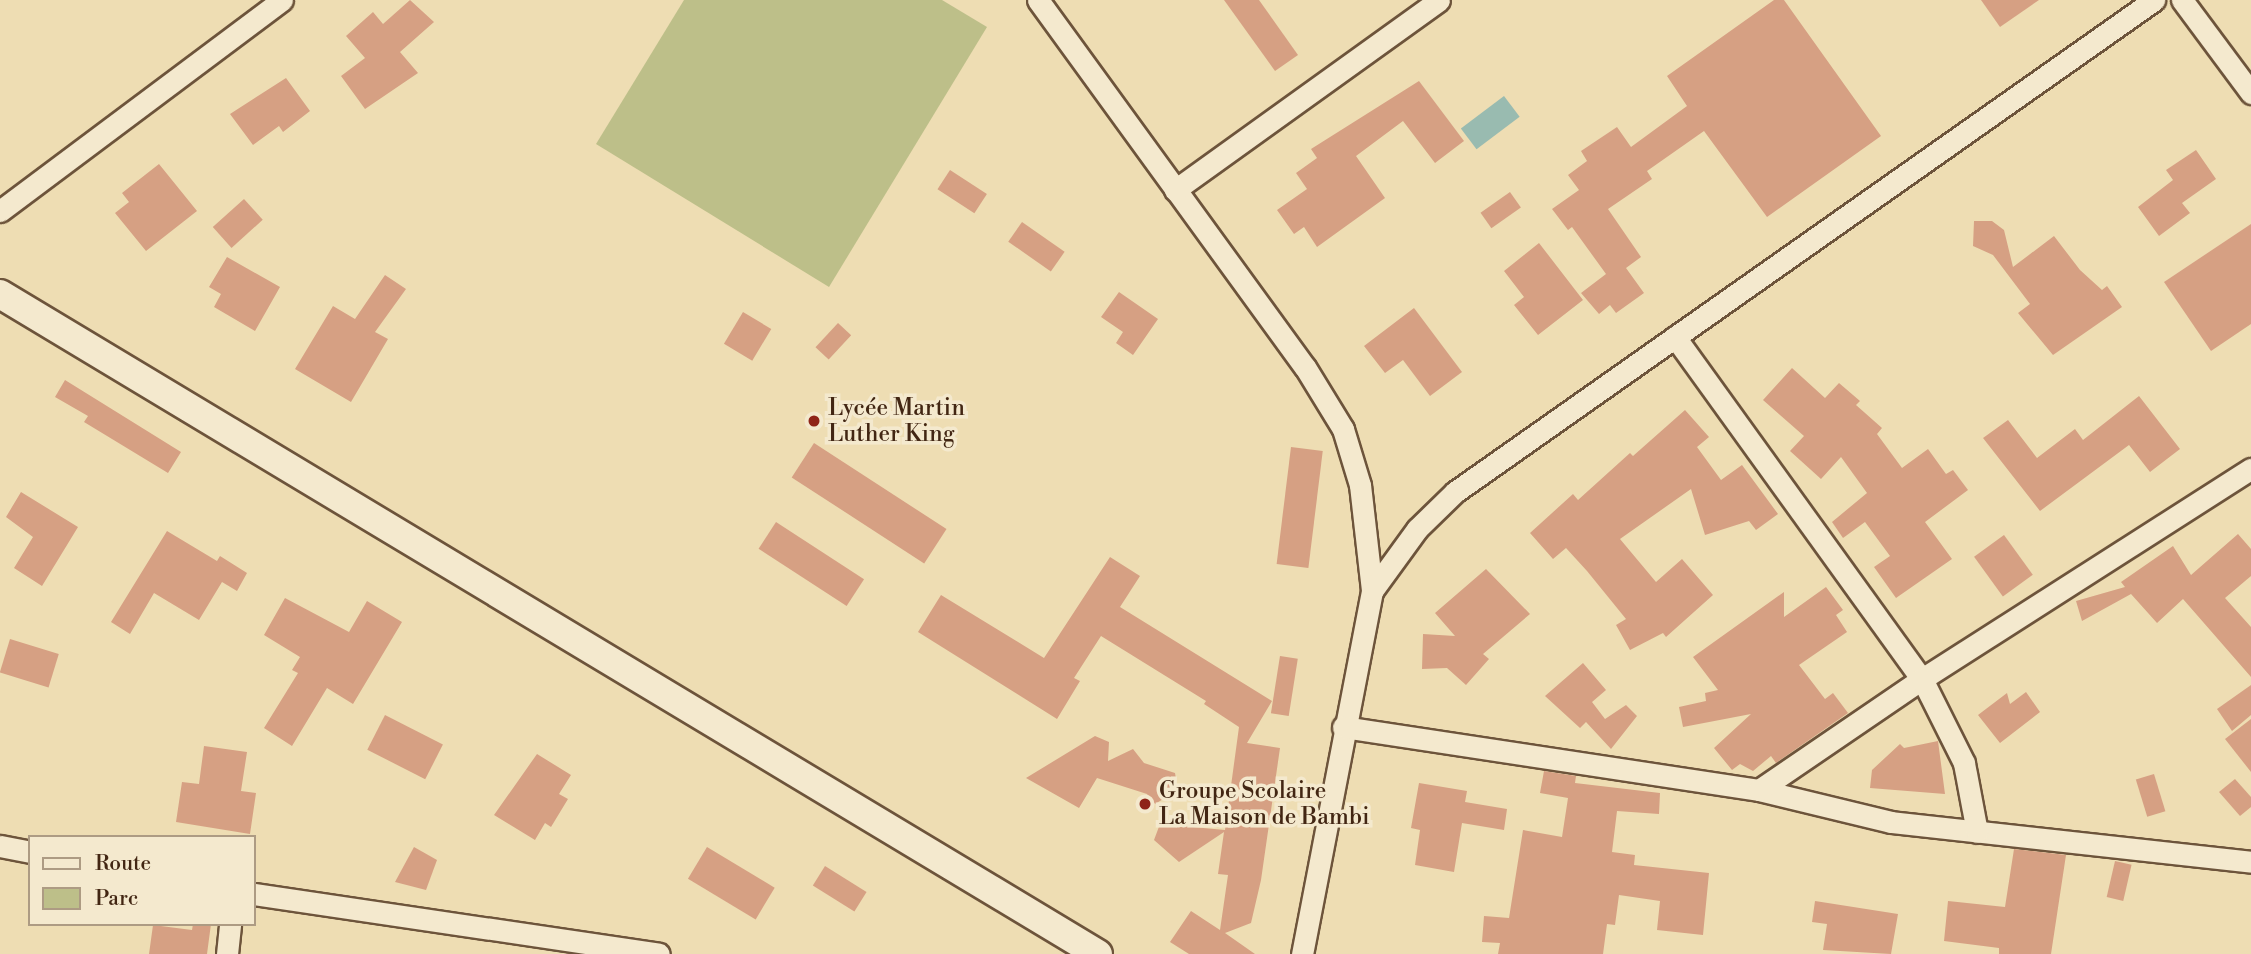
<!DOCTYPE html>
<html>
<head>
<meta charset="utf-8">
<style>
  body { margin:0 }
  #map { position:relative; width:2251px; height:954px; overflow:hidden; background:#eeddb3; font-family:"Libre Bodoni",serif }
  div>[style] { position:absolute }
  .green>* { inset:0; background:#bdbf89 }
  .water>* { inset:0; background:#99bbb0; transform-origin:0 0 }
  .building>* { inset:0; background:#d6a083; transform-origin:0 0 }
  .roads { filter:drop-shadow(2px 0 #6d543b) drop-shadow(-2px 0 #6d543b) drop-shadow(0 2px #6d543b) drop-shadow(0 -2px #6d543b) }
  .minor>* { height:21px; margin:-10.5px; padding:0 10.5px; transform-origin:10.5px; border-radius:10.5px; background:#f4e9ce }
  .tertiary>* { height:28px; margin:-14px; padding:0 14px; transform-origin:14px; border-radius:14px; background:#f4e9ce }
  .dots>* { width:19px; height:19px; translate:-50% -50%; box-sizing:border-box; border:4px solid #f4e9ce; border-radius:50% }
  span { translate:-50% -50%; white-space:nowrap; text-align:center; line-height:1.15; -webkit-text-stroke:7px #f4e9ce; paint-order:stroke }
  .poi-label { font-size:23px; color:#422613 }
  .left { translate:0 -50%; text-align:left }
  .legend { position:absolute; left:28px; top:835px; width:228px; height:91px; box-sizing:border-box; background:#f4e9ce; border:2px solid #ad9b83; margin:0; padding:9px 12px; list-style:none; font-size:21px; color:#422613 }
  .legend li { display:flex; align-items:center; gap:14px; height:35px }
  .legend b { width:35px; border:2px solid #ad9b83 }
</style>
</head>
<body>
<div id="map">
  <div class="green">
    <div style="clip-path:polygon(684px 0,942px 0,987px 27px,829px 287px,596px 144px)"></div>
  </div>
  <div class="water">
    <div style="left:1504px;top:96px;width:26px;height:54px;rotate:53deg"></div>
  </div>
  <div class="building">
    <div style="clip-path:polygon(410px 0,434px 22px,400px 52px,418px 73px,365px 109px,341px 76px,365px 58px,346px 36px,373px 12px,383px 24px)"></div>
    <div style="clip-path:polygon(1224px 0,1259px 0,1298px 55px,1275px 71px)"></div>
    <div style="clip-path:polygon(1774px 0,1784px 0,1881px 136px,1767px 217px,1704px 131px,1647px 171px,1652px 179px,1608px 209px,1641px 257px,1626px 268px,1644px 293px,1616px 313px,1610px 305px,1599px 314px,1581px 293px,1606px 274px,1572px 227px,1568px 230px,1552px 209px,1579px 190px,1568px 175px,1587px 161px,1581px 151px,1617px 127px,1631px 147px,1687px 106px,1667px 76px)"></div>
    <div style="clip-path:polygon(1981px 0,2039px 0,2000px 27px)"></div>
    <div style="clip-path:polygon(286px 78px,310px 111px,283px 132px,279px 126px,253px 145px,230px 114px)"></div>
    <div style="clip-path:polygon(1419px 81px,1464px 141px,1435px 163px,1403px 121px,1356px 156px,1385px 198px,1317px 247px,1304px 227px,1294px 234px,1277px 210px,1307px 189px,1296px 173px,1317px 158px,1311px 149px)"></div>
    <div style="clip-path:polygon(2196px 150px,2216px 179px,2182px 203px,2190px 213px,2159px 236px,2138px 207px,2173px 180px,2166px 170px)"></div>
    <div style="clip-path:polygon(159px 164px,197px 211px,146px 251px,115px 213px,129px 202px,122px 193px)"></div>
    <div style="left:950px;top:170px;width:44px;height:23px;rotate:33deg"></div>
    <div style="left:1510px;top:192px;width:19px;height:36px;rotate:55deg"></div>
    <div style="left:244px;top:199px;width:28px;height:42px;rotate:48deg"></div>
    <div style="clip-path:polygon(1974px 221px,1992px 221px,2004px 230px,2013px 267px,2054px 236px,2080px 270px,2102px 290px,2107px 286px,2122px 307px,2053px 355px,2018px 313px,2030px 304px,1993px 255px,1973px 246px)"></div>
    <div style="left:1022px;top:222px;width:52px;height:24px;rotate:35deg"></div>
    <div style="clip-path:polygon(2251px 224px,2251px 324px,2211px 351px,2164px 282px)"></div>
    <div style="clip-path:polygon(1539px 243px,1583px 300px,1538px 335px,1514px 305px,1524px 297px,1504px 271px)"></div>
    <div style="clip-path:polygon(227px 257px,280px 287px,255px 331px,214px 307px,221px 294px,209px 287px)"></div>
    <div style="clip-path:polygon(385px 275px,406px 289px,375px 332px,388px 339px,351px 402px,295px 369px,333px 306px,355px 319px)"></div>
    <div style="clip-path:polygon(1119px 292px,1158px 319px,1133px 355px,1116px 343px,1123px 332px,1101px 317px)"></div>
    <div style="clip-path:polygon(1414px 308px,1462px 372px,1430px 396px,1403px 360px,1385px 373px,1364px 346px)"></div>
    <div style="left:743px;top:312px;width:33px;height:37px;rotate:31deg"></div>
    <div style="left:838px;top:323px;width:18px;height:33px;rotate:43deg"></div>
    <div style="clip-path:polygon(1792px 368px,1825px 398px,1839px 383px,1860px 401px,1856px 405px,1882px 428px,1877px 434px,1902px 468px,1928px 449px,1946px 474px,1953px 470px,1968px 490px,1925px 522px,1952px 559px,1896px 598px,1874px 567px,1890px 556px,1865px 522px,1843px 538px,1832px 522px,1867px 493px,1841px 457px,1821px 479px,1790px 451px,1804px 436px,1763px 400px)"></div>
    <div style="clip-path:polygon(65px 380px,181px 452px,168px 473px,84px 422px,88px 416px,55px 397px)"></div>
    <div style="clip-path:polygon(2139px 396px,2180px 449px,2150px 472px,2129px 445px,2040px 511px,1983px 438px,2008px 420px,2037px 458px,2075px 429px,2083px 440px)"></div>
    <div style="clip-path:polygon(1685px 410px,1709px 437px,1697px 447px,1721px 480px,1742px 465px,1778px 514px,1756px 530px,1749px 521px,1705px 535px,1691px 489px,1620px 539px,1656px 582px,1682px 559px,1713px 595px,1666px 637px,1663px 633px,1630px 650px,1616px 625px,1626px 619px,1587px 571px,1566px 548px,1553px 559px,1530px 533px,1573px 494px,1578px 500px,1630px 453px,1633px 456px)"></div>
    <div style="left:814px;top:443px;width:158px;height:41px;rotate:33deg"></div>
    <div style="left:1291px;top:447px;width:32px;height:118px;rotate:7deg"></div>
    <div style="clip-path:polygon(21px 492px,78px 527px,42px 586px,14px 568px,33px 537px,6px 517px)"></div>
    <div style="left:776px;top:522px;width:105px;height:32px;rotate:33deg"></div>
    <div style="clip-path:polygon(167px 531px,217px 561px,220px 556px,247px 573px,237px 591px,222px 582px,199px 620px,154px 593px,130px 634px,111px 622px)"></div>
    <div style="clip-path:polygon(2238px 534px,2251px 549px,2251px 576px,2225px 598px,2251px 627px,2251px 677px,2183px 599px,2157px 623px,2131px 594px,2082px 621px,2076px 601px,2125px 587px,2121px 582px,2173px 546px,2191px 575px)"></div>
    <div style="left:2004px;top:535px;width:49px;height:37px;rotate:54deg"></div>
    <div style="clip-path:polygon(1110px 557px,1140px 576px,1120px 607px,1272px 701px,1247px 743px,1280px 748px,1261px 880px,1251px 923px,1225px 933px,1255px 954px,1189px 954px,1170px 942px,1191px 911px,1220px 930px,1228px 875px,1218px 874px,1224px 832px,1179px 862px,1154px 840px,1160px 824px,1225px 830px,1239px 727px,1204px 704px,1206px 701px,1101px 636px,1074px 678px,1080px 681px,1057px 719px,918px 632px,941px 595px,1044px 658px)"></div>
    <div style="clip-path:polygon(1486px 569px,1530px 614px,1483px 654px,1489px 659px,1466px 685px,1447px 668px,1422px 669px,1423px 634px,1455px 636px,1435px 613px)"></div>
    <div style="clip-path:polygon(1826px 587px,1843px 610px,1836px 615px,1847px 632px,1799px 665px,1825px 699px,1833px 693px,1848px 713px,1776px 763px,1771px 756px,1753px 771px,1740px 764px,1732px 770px,1714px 748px,1751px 714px,1683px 727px,1679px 707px,1706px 701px,1705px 693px,1718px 690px,1693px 657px,1784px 592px,1784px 617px)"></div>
    <div style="clip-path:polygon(285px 598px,349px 632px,367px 601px,402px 622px,353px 704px,327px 688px,292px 746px,264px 728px,298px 673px,292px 670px,300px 657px,264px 635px)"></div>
    <div style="left:10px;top:639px;width:51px;height:35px;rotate:17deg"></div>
    <div style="left:1280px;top:656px;width:18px;height:58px;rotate:9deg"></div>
    <div style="clip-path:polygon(1583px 663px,1606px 690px,1592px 702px,1605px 719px,1626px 705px,1637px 716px,1611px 749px,1586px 722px,1580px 728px,1545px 696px)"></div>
    <div style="clip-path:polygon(2251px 685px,2251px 715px,2232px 731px,2217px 709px)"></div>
    <div style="clip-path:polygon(2026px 692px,2040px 712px,2000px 743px,1978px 715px,2007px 693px,2010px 704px)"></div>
    <div style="left:385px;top:715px;width:65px;height:39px;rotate:27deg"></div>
    <div style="clip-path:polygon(2251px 719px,2251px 772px,2225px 739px)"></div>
    <div style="clip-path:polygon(1095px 736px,1109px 742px,1108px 761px,1133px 749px,1144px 763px,1175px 773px,1178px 790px,1155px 804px,1147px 794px,1097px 778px,1079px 808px,1026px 778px)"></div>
    <div style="clip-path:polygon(1938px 741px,1945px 794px,1870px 788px,1872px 770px,1900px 744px,1904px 748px)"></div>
    <div style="clip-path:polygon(204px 746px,247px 752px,241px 791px,256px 793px,250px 834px,176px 822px,182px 782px,199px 784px)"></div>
    <div style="clip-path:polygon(537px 754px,571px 775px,559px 794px,568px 799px,551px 827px,545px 823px,535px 840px,494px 815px)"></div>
    <div style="clip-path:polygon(1544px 771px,1576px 776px,1575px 783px,1660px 793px,1659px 814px,1617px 811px,1612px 852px,1635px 855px,1634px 865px,1709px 873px,1703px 935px,1657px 930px,1660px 901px,1619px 895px,1615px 925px,1607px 924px,1603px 954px,1498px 954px,1500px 943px,1482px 942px,1484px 916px,1509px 918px,1523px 830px,1562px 837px,1568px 798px,1540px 793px)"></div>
    <div style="left:2154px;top:774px;width:39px;height:19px;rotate:73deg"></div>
    <div style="clip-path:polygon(2235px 779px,2251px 797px,2251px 807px,2240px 816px,2219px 792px)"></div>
    <div style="clip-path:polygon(1419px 783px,1467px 791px,1465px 802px,1507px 809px,1504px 830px,1462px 823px,1454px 872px,1415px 865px,1420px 830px,1411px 828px)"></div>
    <div style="clip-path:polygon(414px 847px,437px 860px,426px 890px,395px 882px)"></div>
    <div style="left:707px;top:847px;width:79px;height:37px;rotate:31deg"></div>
    <div style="clip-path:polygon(2014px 849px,2066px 855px,2051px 954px,1999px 954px,1999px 948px,1944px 941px,1948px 901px,2005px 907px)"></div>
    <div style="left:2115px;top:861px;width:17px;height:37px;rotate:13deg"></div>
    <div style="left:825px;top:866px;width:49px;height:23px;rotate:32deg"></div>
    <div style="clip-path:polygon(1815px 901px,1898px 914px,1891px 954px,1823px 950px,1827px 924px,1812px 922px)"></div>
    <div style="clip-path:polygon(193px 924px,211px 924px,207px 954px,149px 954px,153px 925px,192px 930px)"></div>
  </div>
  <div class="roads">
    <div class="minor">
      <div style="left:1038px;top:0;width:454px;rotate:54deg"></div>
      <div style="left:1305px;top:367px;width:73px;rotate:58.5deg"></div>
      <div style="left:1343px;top:429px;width:59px;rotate:73.1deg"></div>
      <div style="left:1360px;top:485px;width:107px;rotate:83.5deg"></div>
      <div style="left:1372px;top:591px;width:370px;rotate:100.9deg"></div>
      <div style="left:2182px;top:0;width:116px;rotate:53.4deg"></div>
      <div style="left:1175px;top:190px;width:325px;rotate:-35.7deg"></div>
      <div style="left:0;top:211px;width:352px;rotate:-36.8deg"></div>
      <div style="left:1675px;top:337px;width:422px;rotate:54.2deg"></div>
      <div style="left:1922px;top:679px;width:390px;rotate:-32.6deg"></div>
      <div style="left:1372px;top:591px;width:77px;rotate:-54deg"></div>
      <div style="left:1417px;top:529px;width:53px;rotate:-44.2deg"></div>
      <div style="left:1455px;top:492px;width:855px;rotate:-35.14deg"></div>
      <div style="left:1343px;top:727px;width:421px;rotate:8.6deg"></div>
      <div style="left:1759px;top:790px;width:136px;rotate:13.6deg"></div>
      <div style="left:1891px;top:822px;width:362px;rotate:6.3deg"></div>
      <div style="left:1759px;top:790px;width:197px;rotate:-34.3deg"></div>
      <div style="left:1922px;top:679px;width:94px;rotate:63.4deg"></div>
      <div style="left:1964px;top:763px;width:70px;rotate:79.3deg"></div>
      <div style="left:0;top:846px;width:31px;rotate:11deg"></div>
      <div style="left:254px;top:894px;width:409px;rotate:8.4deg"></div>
      <div style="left:227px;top:954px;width:30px;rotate:-84deg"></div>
    </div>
    <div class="tertiary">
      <div style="left:0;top:294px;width:1281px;rotate:31.01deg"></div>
    </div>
  </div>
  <div class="dots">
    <div style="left:814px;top:421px;background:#8f2418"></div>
    <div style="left:1145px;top:804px;background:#8f2418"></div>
  </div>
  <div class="poi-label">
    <span class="left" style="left:828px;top:421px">Lycée Martin<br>Luther King</span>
    <span class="left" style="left:1159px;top:804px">Groupe Scolaire<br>La Maison de Bambi</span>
  </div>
  <ul class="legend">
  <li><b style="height:9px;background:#f4e9ce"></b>Route</li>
  <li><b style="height:19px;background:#bdbf89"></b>Parc</li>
  </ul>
</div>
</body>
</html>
